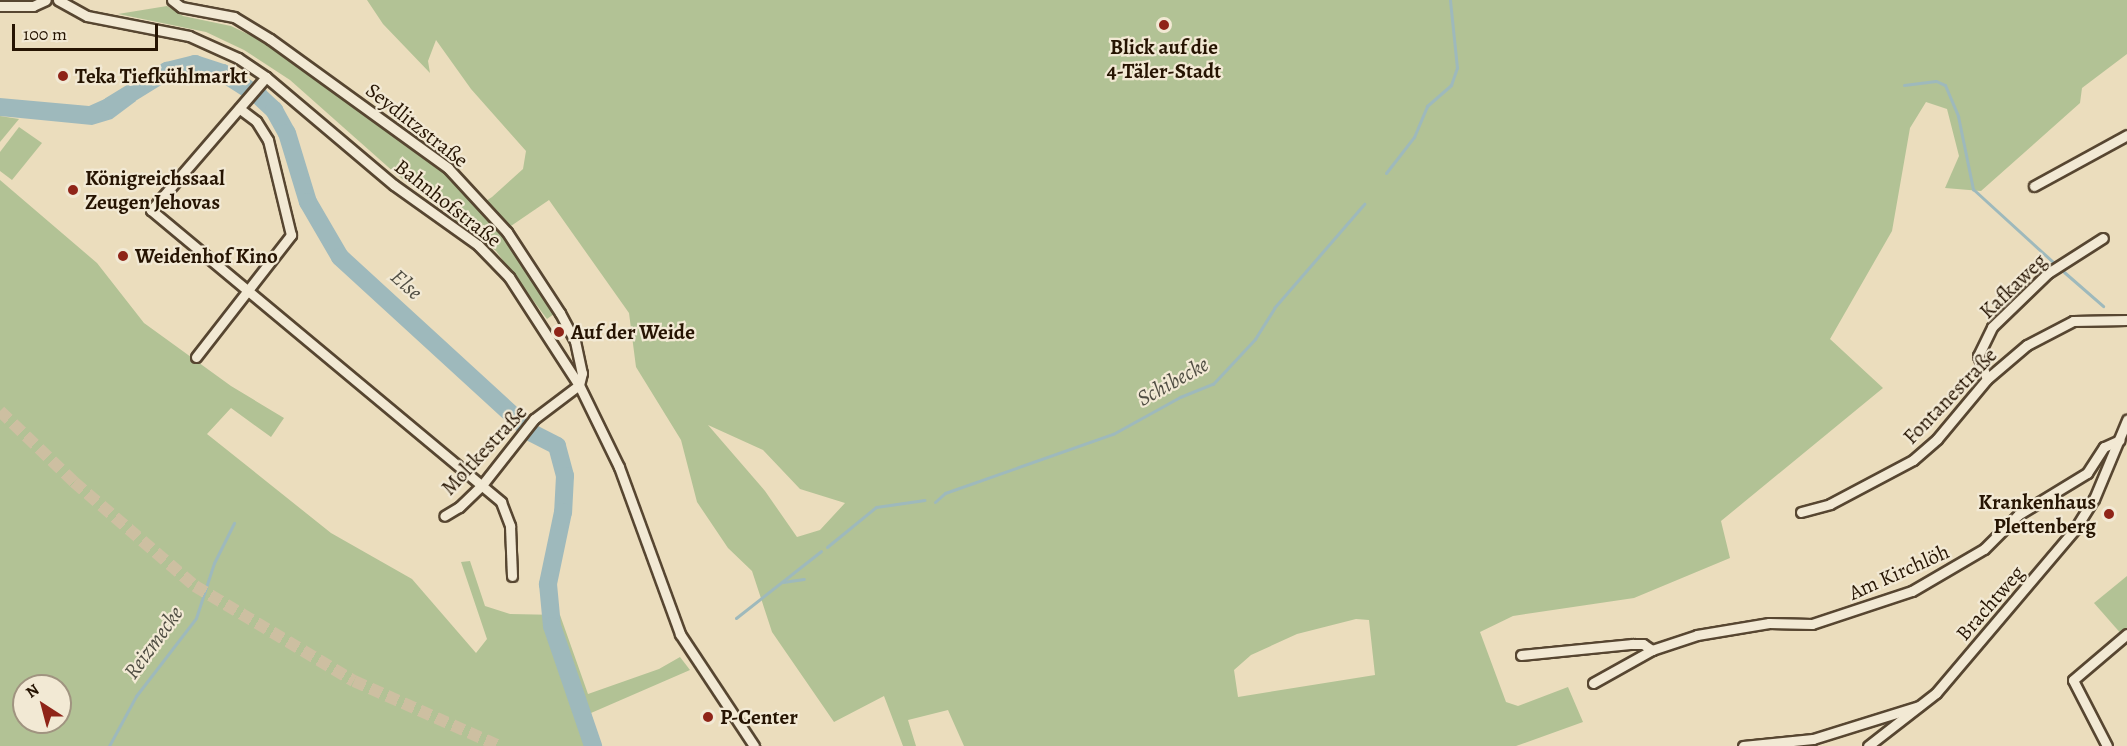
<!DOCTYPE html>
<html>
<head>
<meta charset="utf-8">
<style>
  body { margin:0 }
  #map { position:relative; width:2127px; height:746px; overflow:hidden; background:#ebddbd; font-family:Alegreya,serif }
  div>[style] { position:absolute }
  .green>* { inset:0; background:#b2c295 }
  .water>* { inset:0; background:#9eb9bc }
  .stream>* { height:3px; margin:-1.5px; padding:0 1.5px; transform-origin:1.5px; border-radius:1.5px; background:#9eb9bc }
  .river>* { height:18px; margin:-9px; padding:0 9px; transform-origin:9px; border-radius:9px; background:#9eb9bc }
  .secondary-tunnel>* { height:12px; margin-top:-6px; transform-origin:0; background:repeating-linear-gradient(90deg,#cdbfa1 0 12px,transparent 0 18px) }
  .roads { filter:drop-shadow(2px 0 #574631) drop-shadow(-2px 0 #574631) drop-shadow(0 2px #574631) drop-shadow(0 -2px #574631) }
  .minor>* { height:9px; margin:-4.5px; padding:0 4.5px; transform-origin:4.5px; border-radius:4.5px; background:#f2e9d4 }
  .dots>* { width:16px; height:16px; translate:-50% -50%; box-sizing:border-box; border:3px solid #f2e9d4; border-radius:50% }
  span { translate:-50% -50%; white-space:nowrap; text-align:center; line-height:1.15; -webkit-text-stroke:4.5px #f2e9d4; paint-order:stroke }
  .poi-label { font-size:21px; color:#261402; font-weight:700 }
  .left { translate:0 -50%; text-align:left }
  .right { translate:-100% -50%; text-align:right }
  .street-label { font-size:21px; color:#261402 }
  .water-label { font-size:22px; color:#504e43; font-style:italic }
  .north { position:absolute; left:12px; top:674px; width:60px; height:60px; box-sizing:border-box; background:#f2e9d4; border:2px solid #a09480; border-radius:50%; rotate:324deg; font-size:16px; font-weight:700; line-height:24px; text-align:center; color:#261402 }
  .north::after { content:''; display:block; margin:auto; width:21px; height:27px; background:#8f2418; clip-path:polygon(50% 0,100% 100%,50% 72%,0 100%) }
  .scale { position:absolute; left:12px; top:24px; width:146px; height:27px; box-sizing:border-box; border:3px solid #261402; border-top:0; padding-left:8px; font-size:18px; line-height:21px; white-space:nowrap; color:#261402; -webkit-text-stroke:4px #f2e9d4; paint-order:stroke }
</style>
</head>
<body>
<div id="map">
  <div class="green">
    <div style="clip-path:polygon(evenodd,367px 0,2127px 0,2127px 54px,2082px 88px,2080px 103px,1981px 191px,1945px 188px,1959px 156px,1947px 109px,1926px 102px,1910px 128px,1892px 231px,1830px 339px,1883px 388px,1721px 521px,1730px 558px,1634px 598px,1513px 616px,1480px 632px,1506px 702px,1518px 706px,1568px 687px,1583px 722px,1516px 746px,964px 746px,948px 710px,908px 720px,916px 746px,903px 746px,884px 696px,834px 722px,772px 632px,752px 571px,728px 548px,697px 502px,681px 440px,636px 367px,629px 313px,549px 200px,508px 228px,520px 259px,554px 314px,547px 319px,496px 251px,396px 174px,290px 80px,244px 50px,206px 32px,118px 14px,167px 6px,183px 16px,231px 26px,260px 40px,402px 140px,440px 154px,486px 201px,492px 197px,523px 169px,526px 151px,471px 89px,436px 40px,428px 61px,430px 73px,383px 24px,367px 0,708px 425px,763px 450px,800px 489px,845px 503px,820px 530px,797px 537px,765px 491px,708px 425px,367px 0,1356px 619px,1369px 620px,1375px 675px,1238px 697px,1234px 670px,1251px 655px,1297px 634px,1356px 619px)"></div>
    <div style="clip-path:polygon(0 116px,19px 119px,0 142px)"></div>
    <div style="clip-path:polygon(19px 127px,42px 143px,12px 180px,0 171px,0 152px)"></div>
    <div style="clip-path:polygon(evenodd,0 180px,97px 263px,144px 323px,231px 386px,284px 418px,271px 437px,231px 408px,207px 434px,331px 533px,412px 579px,476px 653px,487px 639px,461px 562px,470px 561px,485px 606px,510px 614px,560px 615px,588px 694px,659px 669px,680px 657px,690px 670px,591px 713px,600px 746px,0 746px,0 180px,24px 686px,60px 686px,60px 722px,24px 722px,24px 686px)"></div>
    <div style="clip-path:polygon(2127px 576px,2127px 633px,2123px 636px,2094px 603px)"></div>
  </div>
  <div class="water">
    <div style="clip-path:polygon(127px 89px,136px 101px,112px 119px,92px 125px,0 116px,0 98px,89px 106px)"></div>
  </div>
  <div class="stream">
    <div style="left:1904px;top:85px;width:32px;rotate:-7deg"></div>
    <div style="left:1936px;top:81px;width:10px;rotate:24deg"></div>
    <div style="left:1945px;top:85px;width:34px;rotate:67deg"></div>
    <div style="left:1958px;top:116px;width:75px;rotate:78.4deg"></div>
    <div style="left:1973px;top:189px;width:110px;rotate:42.4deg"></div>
    <div style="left:1386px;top:173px;width:46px;rotate:-52.1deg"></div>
    <div style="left:1414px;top:137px;width:34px;rotate:-67deg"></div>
    <div style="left:1427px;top:106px;width:32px;rotate:-41deg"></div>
    <div style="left:1451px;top:85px;width:18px;rotate:-71deg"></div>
    <div style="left:1457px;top:68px;width:68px;rotate:-95.9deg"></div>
    <div style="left:2064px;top:272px;width:52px;rotate:41.1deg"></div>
    <div style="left:935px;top:502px;width:13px;rotate:-42deg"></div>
    <div style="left:945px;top:493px;width:178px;rotate:-19.4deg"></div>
    <div style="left:1113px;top:434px;width:77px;rotate:-28.9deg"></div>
    <div style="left:1180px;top:397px;width:35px;rotate:-22deg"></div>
    <div style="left:1213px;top:384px;width:62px;rotate:-47deg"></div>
    <div style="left:1255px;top:339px;width:36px;rotate:-58deg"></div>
    <div style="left:1274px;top:308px;width:138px;rotate:-49.1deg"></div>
    <div style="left:827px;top:547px;width:63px;rotate:-39.2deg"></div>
    <div style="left:876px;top:507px;width:49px;rotate:-8.3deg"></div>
    <div style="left:783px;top:582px;width:21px;rotate:-8deg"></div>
    <div style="left:736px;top:618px;width:108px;rotate:-38.2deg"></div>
    <div style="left:109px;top:746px;width:57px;rotate:-61.6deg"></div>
    <div style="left:136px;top:696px;width:98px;rotate:-52.4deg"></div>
    <div style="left:196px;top:618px;width:58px;rotate:-71.9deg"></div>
    <div style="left:214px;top:563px;width:45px;rotate:-63.4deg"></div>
  </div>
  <div class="river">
    <div style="left:110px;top:106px;width:67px;rotate:-31.6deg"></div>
    <div style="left:167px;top:71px;width:29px;rotate:-14deg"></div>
    <div style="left:195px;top:64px;width:29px;rotate:18deg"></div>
    <div style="left:223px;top:73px;width:43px;rotate:32.6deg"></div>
    <div style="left:259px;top:96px;width:21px;rotate:43deg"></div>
    <div style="left:274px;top:110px;width:26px;rotate:61deg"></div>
    <div style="left:287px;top:133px;width:72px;rotate:73.1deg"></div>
    <div style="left:308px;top:202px;width:64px;rotate:59.8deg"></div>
    <div style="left:340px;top:257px;width:260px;rotate:42.5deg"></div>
    <div style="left:532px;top:433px;width:28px;rotate:27deg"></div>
    <div style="left:557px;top:446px;width:31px;rotate:75deg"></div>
    <div style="left:565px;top:476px;width:36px;rotate:93deg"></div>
    <div style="left:563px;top:512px;width:74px;rotate:101.8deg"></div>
    <div style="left:548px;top:584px;width:42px;rotate:84.6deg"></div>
    <div style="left:552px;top:626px;width:127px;rotate:71.1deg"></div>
  </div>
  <div class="secondary-tunnel">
    <div style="left:0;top:411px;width:103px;rotate:43.8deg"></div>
    <div style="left:74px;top:482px;width:160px;rotate:40.7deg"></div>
    <div style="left:195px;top:586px;width:185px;rotate:30.9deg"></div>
    <div style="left:354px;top:681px;width:159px;rotate:24.1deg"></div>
  </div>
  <div class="roads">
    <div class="minor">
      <div style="left:58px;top:0;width:33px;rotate:29deg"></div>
      <div style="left:87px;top:16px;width:104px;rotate:11.1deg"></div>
      <div style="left:189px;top:36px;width:54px;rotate:24.2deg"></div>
      <div style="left:238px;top:58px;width:34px;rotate:34deg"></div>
      <div style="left:266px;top:77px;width:167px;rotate:40.2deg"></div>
      <div style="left:394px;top:185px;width:103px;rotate:35.5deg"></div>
      <div style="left:478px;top:245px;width:45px;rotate:45.9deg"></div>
      <div style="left:509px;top:277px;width:129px;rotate:57.1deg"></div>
      <div style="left:579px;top:385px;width:91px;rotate:64deg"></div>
      <div style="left:619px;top:467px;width:178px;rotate:69.9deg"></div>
      <div style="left:680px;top:634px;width:134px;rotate:56.5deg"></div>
      <div style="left:172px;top:0;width:11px;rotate:38deg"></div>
      <div style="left:181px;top:7px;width:54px;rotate:10.7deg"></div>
      <div style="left:234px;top:17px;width:42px;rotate:31.4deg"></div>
      <div style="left:270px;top:39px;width:220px;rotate:35.9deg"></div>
      <div style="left:448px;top:168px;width:87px;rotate:47.3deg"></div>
      <div style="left:507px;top:232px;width:97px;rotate:56.8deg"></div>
      <div style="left:560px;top:313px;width:32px;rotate:62deg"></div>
      <div style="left:575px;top:341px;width:33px;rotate:78deg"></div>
      <div style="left:582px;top:373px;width:12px;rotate:104deg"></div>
      <div style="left:579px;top:385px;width:56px;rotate:142.9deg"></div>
      <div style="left:534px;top:419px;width:84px;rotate:128.2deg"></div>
      <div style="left:482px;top:485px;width:32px;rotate:136deg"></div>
      <div style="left:459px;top:507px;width:17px;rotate:149deg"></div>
      <div style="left:0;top:6px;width:33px"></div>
      <div style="left:33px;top:6px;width:14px;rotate:-25deg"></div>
      <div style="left:266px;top:77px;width:176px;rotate:130.8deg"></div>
      <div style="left:151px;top:210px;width:456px;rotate:39.8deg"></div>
      <div style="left:501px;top:502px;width:26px;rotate:69deg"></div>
      <div style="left:510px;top:526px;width:50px;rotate:87.7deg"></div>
      <div style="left:2034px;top:186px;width:106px;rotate:-28.7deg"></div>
      <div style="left:196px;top:357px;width:155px;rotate:-52.1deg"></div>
      <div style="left:291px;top:235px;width:98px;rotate:-103.6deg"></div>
      <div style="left:268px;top:140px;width:22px;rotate:-122deg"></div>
      <div style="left:256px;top:121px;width:21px;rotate:-143deg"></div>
      <div style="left:1987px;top:379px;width:25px;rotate:-111deg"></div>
      <div style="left:1978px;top:356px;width:32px;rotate:-64deg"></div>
      <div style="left:1992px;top:327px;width:78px;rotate:-44deg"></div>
      <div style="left:2048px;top:273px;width:65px;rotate:-32.5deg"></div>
      <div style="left:1801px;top:512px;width:30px;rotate:-15deg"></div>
      <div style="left:1830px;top:504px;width:94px;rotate:-27.9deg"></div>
      <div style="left:1913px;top:460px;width:32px;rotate:-41deg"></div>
      <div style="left:1937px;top:439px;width:78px;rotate:-50.2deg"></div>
      <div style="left:1987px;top:379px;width:52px;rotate:-40.4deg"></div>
      <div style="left:2027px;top:345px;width:52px;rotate:-27.6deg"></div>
      <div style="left:2073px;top:321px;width:54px;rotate:-1.1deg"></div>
      <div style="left:1521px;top:655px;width:112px;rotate:-5.7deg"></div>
      <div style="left:1632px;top:644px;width:11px"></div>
      <div style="left:1643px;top:644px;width:11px;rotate:34deg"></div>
      <div style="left:1593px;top:683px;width:68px;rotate:-29.2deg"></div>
      <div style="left:1652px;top:650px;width:47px;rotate:-18.4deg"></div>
      <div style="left:1697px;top:635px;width:73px;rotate:-9.5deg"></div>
      <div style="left:1769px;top:623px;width:43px;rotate:1.3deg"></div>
      <div style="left:1812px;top:624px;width:105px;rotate:-18.3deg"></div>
      <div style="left:1912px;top:591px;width:83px;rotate:-30.3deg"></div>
      <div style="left:1984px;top:549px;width:48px;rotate:-45deg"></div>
      <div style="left:2018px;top:515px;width:81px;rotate:-31.3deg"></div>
      <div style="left:2087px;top:473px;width:31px;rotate:-57deg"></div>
      <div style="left:2104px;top:447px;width:17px;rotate:-24deg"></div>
      <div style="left:1743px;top:746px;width:70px;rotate:-5.7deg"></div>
      <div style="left:1813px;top:739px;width:111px;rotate:-17.3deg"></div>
      <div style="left:1868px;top:746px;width:86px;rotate:-37.9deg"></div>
      <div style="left:1936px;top:693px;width:215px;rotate:-49.7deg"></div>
      <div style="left:2075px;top:529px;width:36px;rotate:-58deg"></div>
      <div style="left:2094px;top:499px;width:86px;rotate:-67.3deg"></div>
      <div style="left:2107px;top:746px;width:74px;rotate:-117.3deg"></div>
      <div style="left:2073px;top:680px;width:71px;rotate:-40.4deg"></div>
    </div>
  </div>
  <div class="dots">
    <div style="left:1164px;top:25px;background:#8f2418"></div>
    <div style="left:63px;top:76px;background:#8f2418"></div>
    <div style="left:73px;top:190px;background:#8f2418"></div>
    <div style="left:123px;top:256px;background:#8f2418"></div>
    <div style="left:559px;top:332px;background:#8f2418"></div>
    <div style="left:2109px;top:514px;background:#8f2418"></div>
    <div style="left:708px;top:717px;background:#8f2418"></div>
  </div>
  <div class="poi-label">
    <span style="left:1164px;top:59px">Blick auf die<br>4-Täler-Stadt</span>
    <span class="left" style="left:75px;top:76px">Teka Tiefkühlmarkt</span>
    <span class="left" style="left:85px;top:190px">Königreichssaal<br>Zeugen Jehovas</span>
    <span class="left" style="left:135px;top:256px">Weidenhof Kino</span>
    <span class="left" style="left:571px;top:332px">Auf der Weide</span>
    <span class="right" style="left:2096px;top:514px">Krankenhaus<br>Plettenberg</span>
    <span class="left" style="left:720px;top:717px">P-Center</span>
  </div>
  <div class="street-label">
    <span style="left:417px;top:125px;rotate:38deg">Seydlitzstraße</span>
    <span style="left:448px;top:203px;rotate:38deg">Bahnhofstraße</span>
    <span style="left:2013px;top:286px;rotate:-44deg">Kafkaweg</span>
    <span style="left:1950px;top:396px;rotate:-46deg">Fontanestraße</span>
    <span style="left:484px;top:450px;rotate:-47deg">Moltkestraße</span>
    <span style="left:1899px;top:572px;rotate:-24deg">Am Kirchlöh</span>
    <span style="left:1990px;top:603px;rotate:-49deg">Brachtweg</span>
  </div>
  <div class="water-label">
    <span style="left:406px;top:285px;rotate:42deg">Else</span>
    <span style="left:1173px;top:382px;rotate:-29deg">Schibecke</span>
    <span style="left:154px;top:643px;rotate:-54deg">Reizmecke</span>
  </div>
  <div class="north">N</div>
  <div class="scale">100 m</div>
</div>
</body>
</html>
